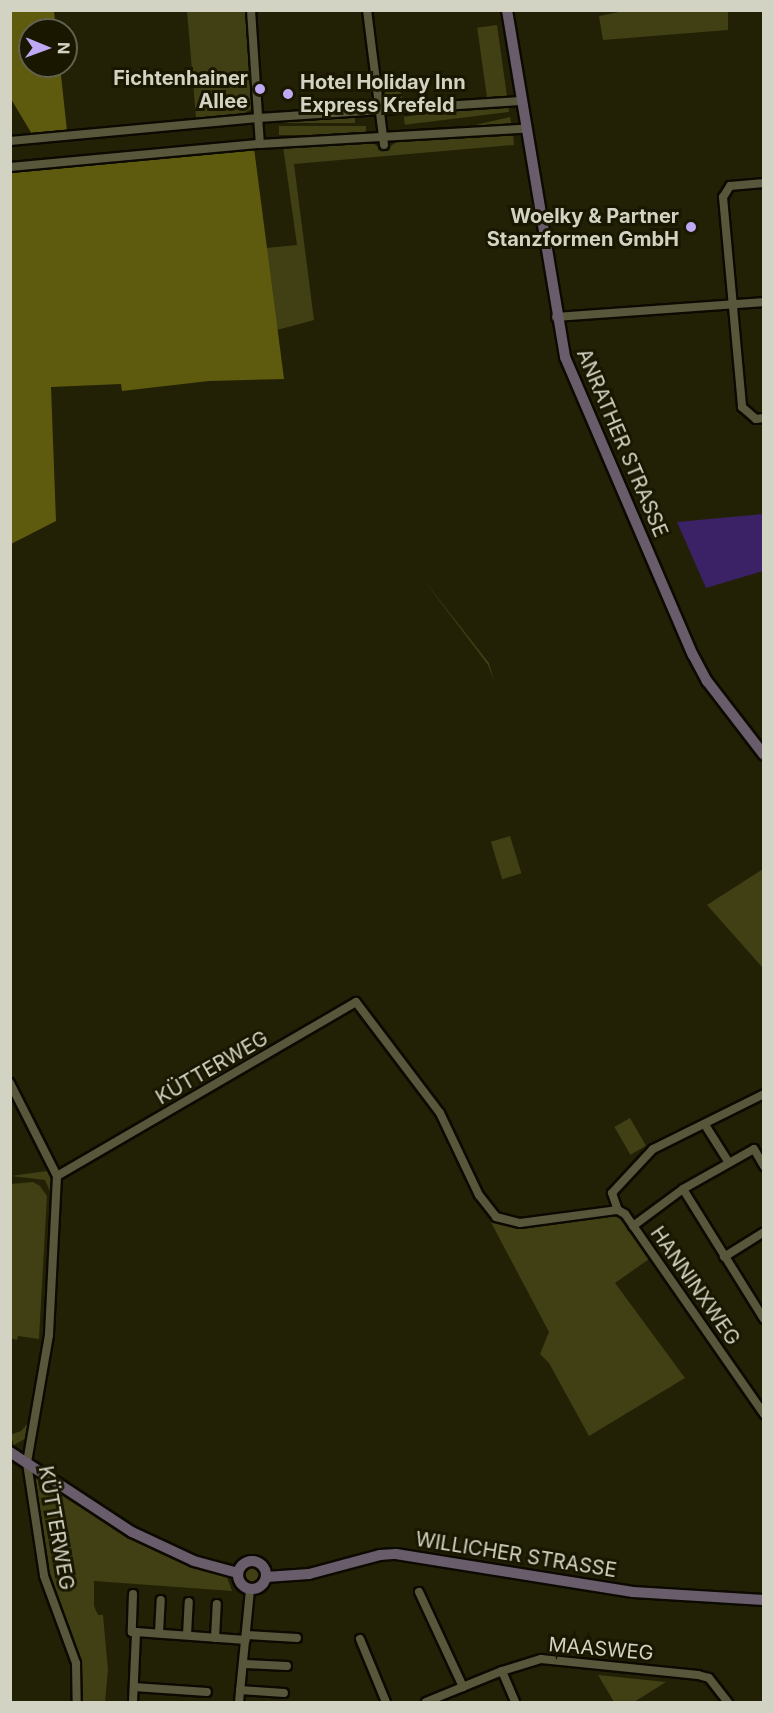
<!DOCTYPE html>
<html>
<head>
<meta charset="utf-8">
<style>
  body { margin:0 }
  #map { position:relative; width:774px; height:1713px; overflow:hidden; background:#222106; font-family:Inter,sans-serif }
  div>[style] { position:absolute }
  .green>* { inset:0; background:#413f14; transform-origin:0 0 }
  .round { border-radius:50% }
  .forest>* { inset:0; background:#5e5b0f }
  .water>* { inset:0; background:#3b2165 }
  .roads { filter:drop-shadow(2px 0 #0c0a00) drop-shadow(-2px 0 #0c0a00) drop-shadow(0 2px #0c0a00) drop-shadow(0 -2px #0c0a00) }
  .street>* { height:8px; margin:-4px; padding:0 4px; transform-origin:4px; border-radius:4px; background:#58573b }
  .secondary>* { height:10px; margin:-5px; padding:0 5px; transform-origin:5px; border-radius:5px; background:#695d6c }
  .secondary>.ring { margin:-5px; padding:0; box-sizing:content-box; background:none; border:10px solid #695d6c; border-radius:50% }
  .dots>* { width:16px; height:16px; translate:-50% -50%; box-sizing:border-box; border:3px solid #191700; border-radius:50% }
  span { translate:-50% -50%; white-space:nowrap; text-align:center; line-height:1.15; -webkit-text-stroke:6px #191700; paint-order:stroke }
  .poi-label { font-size:20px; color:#d3d3c3; font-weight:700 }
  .right { translate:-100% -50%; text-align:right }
  .left { translate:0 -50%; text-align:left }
  .street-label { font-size:20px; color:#d3d3c3 }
  .frame { position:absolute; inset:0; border:12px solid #d3d3c3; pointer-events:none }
  .north { position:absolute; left:18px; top:18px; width:60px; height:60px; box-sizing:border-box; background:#191700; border:2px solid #63624e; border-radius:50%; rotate:91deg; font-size:16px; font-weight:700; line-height:24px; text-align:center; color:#d3d3c3 }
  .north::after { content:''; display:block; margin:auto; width:21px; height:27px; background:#bfa9f4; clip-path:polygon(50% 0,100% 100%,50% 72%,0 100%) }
</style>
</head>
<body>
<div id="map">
  <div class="green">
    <div style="clip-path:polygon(187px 11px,247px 11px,251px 109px,239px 116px,196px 118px)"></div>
    <div style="clip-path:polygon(624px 11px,728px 11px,728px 30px,603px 40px,599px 16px)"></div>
    <div style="left:497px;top:25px;width:72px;height:20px;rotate:82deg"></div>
    <div class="round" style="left:384px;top:88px;width:18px;height:18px"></div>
    <div style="left:508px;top:104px;width:8px;height:105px;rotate:83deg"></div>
    <div style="left:355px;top:114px;width:9px;height:72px;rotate:90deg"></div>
    <div style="left:510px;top:117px;width:9px;height:110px;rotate:77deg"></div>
    <div style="left:366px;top:126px;width:9px;height:87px;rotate:90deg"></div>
    <div style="clip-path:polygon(513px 133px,514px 145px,294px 164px,314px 320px,277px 330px,266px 248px,297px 245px,283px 146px,371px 141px,383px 151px,401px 139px)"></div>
    <div style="clip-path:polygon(420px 575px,489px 663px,494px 681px,488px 665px)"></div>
    <div style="left:510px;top:836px;width:39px;height:20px;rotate:73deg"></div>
    <div style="clip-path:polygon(763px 869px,764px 967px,762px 967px,707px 905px)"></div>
    <div style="left:630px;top:1118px;width:32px;height:18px;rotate:60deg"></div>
    <div style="clip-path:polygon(54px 1170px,47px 1336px,30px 1436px,14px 1445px,10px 1435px,21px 1431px,31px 1420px,45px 1335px,52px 1196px,45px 1180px,11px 1176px)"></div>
    <div style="clip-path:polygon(33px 1182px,40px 1186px,47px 1196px,39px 1339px,18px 1336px,17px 1340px,10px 1338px,11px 1184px)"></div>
    <div style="clip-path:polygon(484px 1209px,496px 1220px,520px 1226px,617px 1213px,623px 1217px,652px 1257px,615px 1283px,685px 1378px,589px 1436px,549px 1363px,540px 1354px,549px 1332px)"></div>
    <div style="clip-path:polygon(34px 1474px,206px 1571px,227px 1577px,232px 1591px,94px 1581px,94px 1606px,98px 1615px,103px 1615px,108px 1670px,105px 1702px,79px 1702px,75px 1648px,48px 1584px)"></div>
    <div class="round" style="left:241px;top:1564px;width:22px;height:22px"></div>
    <div style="clip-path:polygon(598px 1675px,666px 1682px,634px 1702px,614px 1702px)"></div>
  </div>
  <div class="forest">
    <div style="clip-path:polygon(10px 11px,54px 11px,56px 30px,30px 30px,30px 66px,60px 66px,67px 131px,32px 134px,11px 99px)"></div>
    <div style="clip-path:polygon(254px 148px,284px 379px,209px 381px,122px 391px,121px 384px,51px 387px,56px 521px,11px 544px,11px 170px)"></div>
  </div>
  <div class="water">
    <div style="clip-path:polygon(763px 514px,763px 571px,706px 588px,677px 522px)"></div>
  </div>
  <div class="roads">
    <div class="street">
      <div style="left:251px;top:10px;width:134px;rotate:86.2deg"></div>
      <div style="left:367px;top:10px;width:136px;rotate:82.8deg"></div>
      <div style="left:10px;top:141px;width:249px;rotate:-5.3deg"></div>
      <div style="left:258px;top:118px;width:263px;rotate:-3.7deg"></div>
      <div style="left:10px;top:167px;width:251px;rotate:-5.3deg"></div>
      <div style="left:260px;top:144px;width:264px;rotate:-3.3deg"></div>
      <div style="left:764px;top:183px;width:34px;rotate:175deg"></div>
      <div style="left:730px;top:186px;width:13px;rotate:122deg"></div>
      <div style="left:723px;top:197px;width:211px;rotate:84.8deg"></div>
      <div style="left:742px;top:407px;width:18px;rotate:41deg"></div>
      <div style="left:756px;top:419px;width:8px;rotate:-7deg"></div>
      <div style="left:556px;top:317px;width:209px;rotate:-4.1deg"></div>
      <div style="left:10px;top:1083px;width:104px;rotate:63.2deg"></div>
      <div style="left:57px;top:1176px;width:159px;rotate:92.9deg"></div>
      <div style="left:49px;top:1335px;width:130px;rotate:99.8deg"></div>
      <div style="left:27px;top:1463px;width:114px;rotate:81.4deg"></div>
      <div style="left:44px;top:1576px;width:93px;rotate:69.8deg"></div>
      <div style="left:76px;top:1663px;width:39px;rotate:89deg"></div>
      <div style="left:764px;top:1094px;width:124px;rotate:153.6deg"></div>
      <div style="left:653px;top:1149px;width:60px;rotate:133deg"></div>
      <div style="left:612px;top:1193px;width:18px;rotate:71deg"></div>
      <div style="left:618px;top:1210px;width:8px;rotate:30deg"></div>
      <div style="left:625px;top:1214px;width:244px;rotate:55.2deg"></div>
      <div style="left:707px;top:1128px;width:41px;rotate:57.8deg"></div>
      <div style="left:57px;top:1176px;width:346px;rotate:-30.2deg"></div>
      <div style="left:356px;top:1002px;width:139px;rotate:52.9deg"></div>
      <div style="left:440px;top:1113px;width:91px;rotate:64.6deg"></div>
      <div style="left:479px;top:1195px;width:28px;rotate:52deg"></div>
      <div style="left:496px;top:1217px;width:25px;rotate:14deg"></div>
      <div style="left:520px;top:1223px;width:99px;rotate:-7.6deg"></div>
      <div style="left:683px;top:1189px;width:153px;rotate:58.1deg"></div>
      <div style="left:633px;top:1226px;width:62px;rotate:-36.5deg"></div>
      <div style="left:683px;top:1189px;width:81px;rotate:-29.4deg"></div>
      <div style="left:754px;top:1149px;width:20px;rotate:60deg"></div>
      <div style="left:724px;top:1257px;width:47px;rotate:-32deg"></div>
      <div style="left:419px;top:1592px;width:105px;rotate:65.1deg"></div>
      <div style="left:133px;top:1594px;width:38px;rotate:92deg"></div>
      <div style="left:132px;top:1632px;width:4px"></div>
      <div style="left:159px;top:1633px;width:33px;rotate:-87deg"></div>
      <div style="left:187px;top:1635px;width:33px;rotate:-87deg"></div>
      <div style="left:247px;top:1635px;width:50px;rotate:3.4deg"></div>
      <div style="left:215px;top:1638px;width:34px;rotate:-87deg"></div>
      <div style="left:360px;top:1639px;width:68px;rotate:67.6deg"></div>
      <div style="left:245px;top:1664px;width:42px;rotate:2.7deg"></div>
      <div style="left:502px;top:1671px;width:34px;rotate:67deg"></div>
      <div style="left:134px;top:1687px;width:73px;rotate:3.9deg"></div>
      <div style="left:240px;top:1690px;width:44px;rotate:3.9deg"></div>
      <div style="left:133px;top:1702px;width:70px;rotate:-87.5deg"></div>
      <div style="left:136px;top:1632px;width:110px;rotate:4.2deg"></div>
      <div style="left:239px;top:1702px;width:113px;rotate:-84.4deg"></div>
      <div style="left:426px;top:1702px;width:82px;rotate:-22.2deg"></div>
      <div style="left:502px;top:1671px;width:41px;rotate:-17.1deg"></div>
      <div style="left:541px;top:1659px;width:158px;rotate:5.8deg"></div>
      <div style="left:698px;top:1675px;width:11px;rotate:15deg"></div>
      <div style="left:709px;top:1678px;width:31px;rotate:52deg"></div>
    </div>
    <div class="secondary">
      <div style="left:507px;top:10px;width:352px;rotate:80.5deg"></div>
      <div style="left:565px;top:357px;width:324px;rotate:66.8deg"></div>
      <div style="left:693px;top:655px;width:30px;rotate:62deg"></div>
      <div style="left:707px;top:681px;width:93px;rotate:52.4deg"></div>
      <div style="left:10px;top:1452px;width:146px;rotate:33.3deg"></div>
      <div style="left:132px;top:1532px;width:68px;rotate:25.1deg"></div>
      <div style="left:194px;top:1561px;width:46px;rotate:15.3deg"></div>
      <div class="ring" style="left:238px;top:1561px;width:18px;height:18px"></div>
      <div style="left:266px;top:1577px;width:43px;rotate:-4deg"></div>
      <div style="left:309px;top:1574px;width:73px;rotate:-15deg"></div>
      <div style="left:380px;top:1555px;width:16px;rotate:-4deg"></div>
      <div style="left:396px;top:1554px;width:240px;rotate:9.1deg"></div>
      <div style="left:633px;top:1592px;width:131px;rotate:3.5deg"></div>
    </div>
  </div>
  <div class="dots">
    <div style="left:260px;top:89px;background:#bfa9f4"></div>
    <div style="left:288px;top:94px;background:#bfa9f4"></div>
    <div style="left:691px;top:227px;background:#bfa9f4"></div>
  </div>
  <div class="poi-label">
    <span class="right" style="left:248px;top:90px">Fichtenhainer<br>Allee</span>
    <span class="left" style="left:300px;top:94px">Hotel Holiday Inn<br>Express Krefeld</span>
    <span class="right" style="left:679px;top:228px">Woelky &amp; Partner<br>Stanzformen GmbH</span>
  </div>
  <div class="street-label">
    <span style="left:622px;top:443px;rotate:67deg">ANRATHER STRASSE</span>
    <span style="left:212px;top:1068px;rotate:-30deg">KÜTTERWEG</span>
    <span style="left:695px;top:1286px;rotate:55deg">HANNINXWEG</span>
    <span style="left:56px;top:1528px;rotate:80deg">KÜTTERWEG</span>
    <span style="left:516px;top:1555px;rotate:9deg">WILLICHER STRASSE</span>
    <span style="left:601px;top:1649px;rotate:5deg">MAASWEG</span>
  </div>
  <div class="frame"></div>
  <div class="north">N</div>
</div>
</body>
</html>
